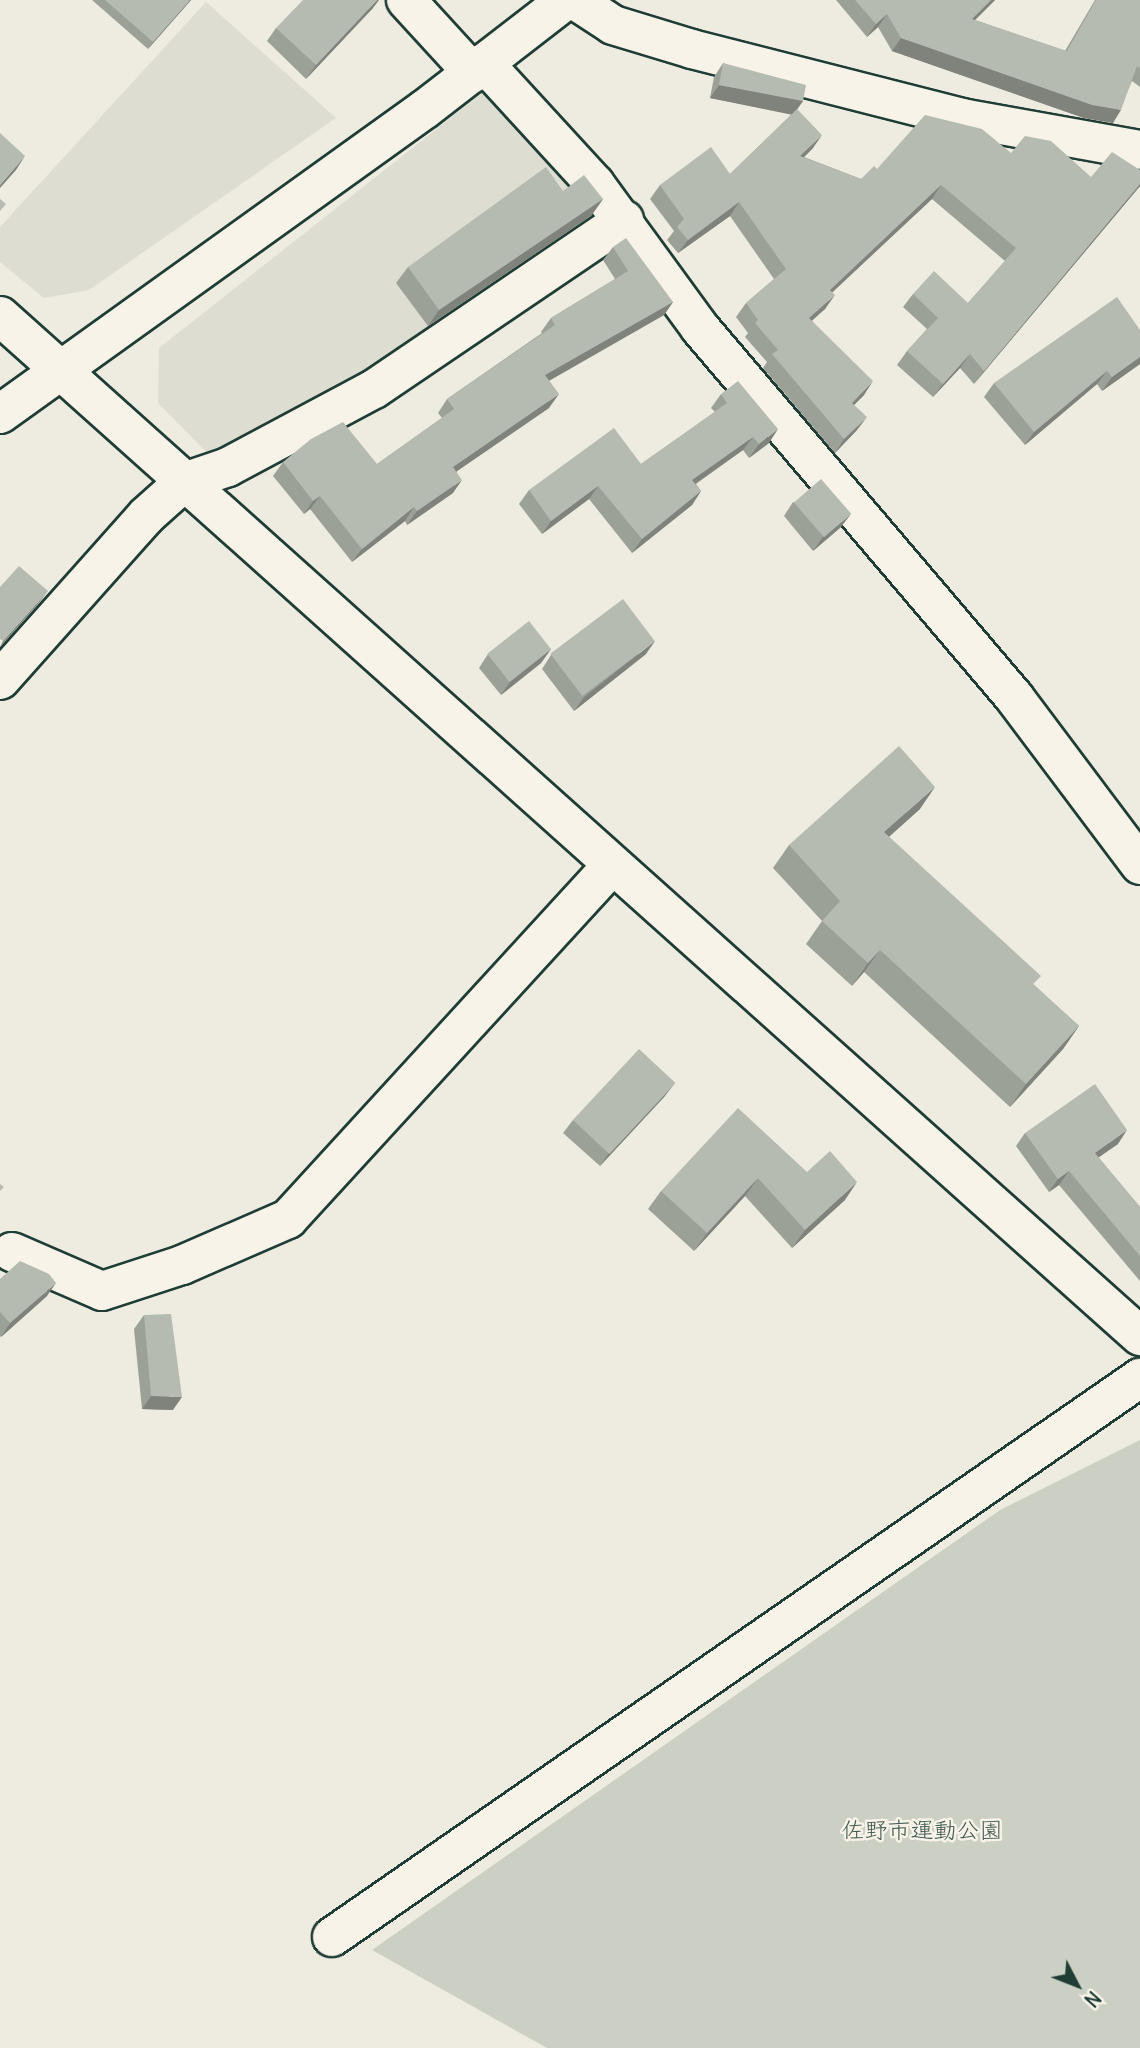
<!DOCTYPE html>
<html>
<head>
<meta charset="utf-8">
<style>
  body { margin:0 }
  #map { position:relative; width:1140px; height:2048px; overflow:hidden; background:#eeece1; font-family:Delius,"Klee One",sans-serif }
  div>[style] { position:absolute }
  .built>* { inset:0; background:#ddddd2 }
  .green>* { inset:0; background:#cccfc4 }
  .roads { filter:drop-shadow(2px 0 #1f3d34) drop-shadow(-2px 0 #1f3d34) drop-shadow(0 2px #1f3d34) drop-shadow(0 -2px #1f3d34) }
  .minor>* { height:38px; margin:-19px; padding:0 19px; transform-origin:19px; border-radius:19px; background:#f7f3e8 }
  .wall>* { inset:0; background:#9ca197 }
  .shaded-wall>* { inset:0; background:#7f837b }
  .building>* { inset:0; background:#b5bbb0; transform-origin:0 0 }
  span { translate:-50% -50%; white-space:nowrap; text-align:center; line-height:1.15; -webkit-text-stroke:5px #f7f3e8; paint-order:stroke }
  .park-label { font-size:23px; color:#425a51 }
  .north { position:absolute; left:1042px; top:1950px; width:70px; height:70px; -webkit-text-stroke:5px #f7f3e8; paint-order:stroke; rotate:132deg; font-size:19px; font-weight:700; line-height:28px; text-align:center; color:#1f3d34 }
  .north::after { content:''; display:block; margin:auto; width:24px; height:32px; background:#1f3d34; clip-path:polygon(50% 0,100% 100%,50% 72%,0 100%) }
</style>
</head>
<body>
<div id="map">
  <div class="built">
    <div style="clip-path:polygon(206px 2px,336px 118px,89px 290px,44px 298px,0 262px,0 227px)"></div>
    <div style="clip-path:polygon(491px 86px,605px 216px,419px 345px,215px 461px,158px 403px,159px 348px)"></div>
  </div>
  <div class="green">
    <div style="clip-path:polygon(1140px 1440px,1140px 2048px,547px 2048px,372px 1950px,1000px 1510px)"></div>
  </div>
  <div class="roads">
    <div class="minor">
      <div style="left:406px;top:0;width:99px;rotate:47.5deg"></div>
      <div style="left:575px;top:0;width:45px;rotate:33.3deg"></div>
      <div style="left:613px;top:25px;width:83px;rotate:16.9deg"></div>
      <div style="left:692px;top:49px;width:279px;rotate:14.3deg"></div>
      <div style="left:962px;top:118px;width:181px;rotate:10.2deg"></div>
      <div style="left:484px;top:63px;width:164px;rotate:47.5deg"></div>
      <div style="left:595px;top:184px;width:178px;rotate:53.9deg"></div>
      <div style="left:700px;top:328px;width:485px;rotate:49.6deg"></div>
      <div style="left:1014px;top:697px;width:210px;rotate:53.1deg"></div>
      <div style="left:0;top:316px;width:1530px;rotate:41.82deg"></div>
      <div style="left:0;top:414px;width:523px;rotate:-35.67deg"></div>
      <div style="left:425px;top:109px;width:178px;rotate:-37.7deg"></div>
      <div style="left:0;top:680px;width:220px;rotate:-48.3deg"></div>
      <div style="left:146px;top:516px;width:51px;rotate:-41.8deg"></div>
      <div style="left:184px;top:482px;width:46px;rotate:-18.8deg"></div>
      <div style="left:228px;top:467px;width:166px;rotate:-28.1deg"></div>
      <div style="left:374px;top:389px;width:302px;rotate:-34.1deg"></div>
      <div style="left:12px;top:1252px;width:98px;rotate:23.4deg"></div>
      <div style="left:102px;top:1291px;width:84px;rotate:-18deg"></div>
      <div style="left:182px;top:1265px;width:116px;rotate:-23.5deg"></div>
      <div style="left:288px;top:1219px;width:478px;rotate:-47.5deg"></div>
      <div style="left:332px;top:1937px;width:983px;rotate:-34.68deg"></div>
    </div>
  </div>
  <div class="wall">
    <div style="clip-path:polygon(92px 0,191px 0,148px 49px)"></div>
    <div style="clip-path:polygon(836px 0,995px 0,975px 20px,1065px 51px,1095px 0,1140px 0,1140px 87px,1132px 81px,1113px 123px,1084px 118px,892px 51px,878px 27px,867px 37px)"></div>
    <div style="clip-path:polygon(373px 8px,306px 79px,267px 41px,276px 28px)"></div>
    <div style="clip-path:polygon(723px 63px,803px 101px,797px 109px,813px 148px,804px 157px,861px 179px,877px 169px,1011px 153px,1091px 177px,1140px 170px,1140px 186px,974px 384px,960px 368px,933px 397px,897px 365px,907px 351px,927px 329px,903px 307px,913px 294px,968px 303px,1005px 261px,932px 199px,832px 292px,825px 309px,812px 321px,864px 395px,854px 405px,857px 430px,835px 453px,763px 368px,767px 362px,745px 337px,748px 333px,736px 317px,746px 303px,774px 279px,730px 216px,678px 253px,667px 240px,674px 231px,650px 199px,660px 185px,730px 174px,792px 114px,710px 98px,714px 77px)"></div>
    <div style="clip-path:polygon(563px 191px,603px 199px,591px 216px,428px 326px,396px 283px,408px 267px)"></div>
    <div style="clip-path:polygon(613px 247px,673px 302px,664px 315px,549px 381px,549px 408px,457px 471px,453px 493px,407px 525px,405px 521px,352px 562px,310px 509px,304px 514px,273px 476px,283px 462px,377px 464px,442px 418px,438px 413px,447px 399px,542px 333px,541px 332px,551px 318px,615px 279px,603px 260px)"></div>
    <div style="clip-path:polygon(1140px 330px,1140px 364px,1102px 391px,1097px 384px,1025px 445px,984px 397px,994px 383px)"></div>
    <div style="clip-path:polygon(721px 394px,769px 443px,749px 458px,743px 450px,696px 484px,701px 491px,692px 505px,632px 553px,589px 499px,542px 534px,519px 504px,529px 490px,641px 464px,715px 412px,711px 408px)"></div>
    <div style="clip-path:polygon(793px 502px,841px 527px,813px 551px,784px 516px)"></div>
    <div style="clip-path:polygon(551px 649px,541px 663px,501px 695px,479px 668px,488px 654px)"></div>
    <div style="clip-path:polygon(646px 654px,574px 711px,542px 669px,551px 655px)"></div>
    <div style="clip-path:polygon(920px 809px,889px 837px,1034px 985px,1079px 1026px,1063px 1049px,1010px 1107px,864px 972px,852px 986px,806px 944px,822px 921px,773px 868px,789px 845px)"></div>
    <div style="clip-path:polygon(665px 1096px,600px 1166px,563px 1133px,573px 1120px)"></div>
    <div style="clip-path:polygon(1025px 1133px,1118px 1144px,1098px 1157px,1140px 1207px,1140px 1281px,1059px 1185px,1049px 1192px,1016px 1146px)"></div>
    <div style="clip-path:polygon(807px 1172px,845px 1200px,792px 1248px,745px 1196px,694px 1251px,648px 1209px,661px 1191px)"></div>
    <div style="clip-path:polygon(0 1279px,47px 1296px,1px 1337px,0 1336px)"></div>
    <div style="clip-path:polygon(144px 1315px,173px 1410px,142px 1409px,134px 1329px)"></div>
  </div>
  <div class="shaded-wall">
    <div style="clip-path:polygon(190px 0,191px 0,148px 49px,153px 42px)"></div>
    <div style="clip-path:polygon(377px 0,379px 0,373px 8px,306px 79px,316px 65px)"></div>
    <div style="clip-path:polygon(991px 0,995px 0,963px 32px,972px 19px)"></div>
    <div style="clip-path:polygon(887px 14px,878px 27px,867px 37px,876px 24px)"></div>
    <div style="clip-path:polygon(901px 38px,1121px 110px,1113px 123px,1084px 118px,892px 51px)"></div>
    <div style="clip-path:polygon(719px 85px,803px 101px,793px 115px,710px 98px)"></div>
    <div style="clip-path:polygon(822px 135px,813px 148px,791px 170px,800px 156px)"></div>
    <div style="clip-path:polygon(25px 156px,16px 170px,0 188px,0 185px)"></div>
    <div style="clip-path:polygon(1140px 184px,1140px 186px,974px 384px,984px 371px)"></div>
    <div style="clip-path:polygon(941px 185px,932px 199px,821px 303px,830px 290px)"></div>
    <div style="clip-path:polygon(603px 199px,591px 216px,428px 326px,439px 310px)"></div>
    <div style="clip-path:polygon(739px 202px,730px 216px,678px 253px,688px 240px)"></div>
    <div style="clip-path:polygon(835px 295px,825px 309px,799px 331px,809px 318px)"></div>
    <div style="clip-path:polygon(673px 302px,664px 315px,536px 388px,545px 375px)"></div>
    <div style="clip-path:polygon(970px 354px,960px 368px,933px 397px,943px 384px)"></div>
    <div style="clip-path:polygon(1140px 357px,1140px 364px,1102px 391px,1112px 377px)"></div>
    <div style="clip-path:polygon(1107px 371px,1097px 384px,1025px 445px,1034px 432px)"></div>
    <div style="clip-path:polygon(873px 381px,864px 395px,843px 416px,852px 403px)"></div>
    <div style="clip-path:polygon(559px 394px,549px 408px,444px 480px,453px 467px)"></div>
    <div style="clip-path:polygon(867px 417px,857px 430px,835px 453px,844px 439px)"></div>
    <div style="clip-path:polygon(778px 429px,769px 443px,749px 458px,759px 444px)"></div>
    <div style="clip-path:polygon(753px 437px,743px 450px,682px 493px,692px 480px)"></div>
    <div style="clip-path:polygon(462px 480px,453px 493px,407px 525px,417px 511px)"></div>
    <div style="clip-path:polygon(598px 486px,589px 499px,542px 534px,551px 521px)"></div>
    <div style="clip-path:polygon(701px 491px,692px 505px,632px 553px,642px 539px)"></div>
    <div style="clip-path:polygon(320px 496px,310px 509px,304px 514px,313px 501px)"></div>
    <div style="clip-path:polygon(414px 507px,405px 521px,352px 562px,362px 549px)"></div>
    <div style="clip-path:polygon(851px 514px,841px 527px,813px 551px,823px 537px)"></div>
    <div style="clip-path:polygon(48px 591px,38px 604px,0 647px,3px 641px)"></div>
    <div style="clip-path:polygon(655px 641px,646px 654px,574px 711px,584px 697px)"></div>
    <div style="clip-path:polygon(551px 649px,541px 663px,501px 695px,510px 682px)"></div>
    <div style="clip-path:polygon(935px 787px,920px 809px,868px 855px,884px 832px)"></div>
    <div style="clip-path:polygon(880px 950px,864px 972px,852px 986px,868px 963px)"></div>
    <div style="clip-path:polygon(1079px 1026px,1063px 1049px,1010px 1107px,1026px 1084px)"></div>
    <div style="clip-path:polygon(675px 1083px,665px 1096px,600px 1166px,609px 1153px)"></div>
    <div style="clip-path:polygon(1127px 1130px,1118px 1144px,1085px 1167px,1095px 1153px)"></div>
    <div style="clip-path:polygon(1069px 1171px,1059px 1185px,1049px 1192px,1058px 1179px)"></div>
    <div style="clip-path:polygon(758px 1178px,745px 1196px,694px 1251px,707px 1233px)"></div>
    <div style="clip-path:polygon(857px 1182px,845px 1200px,792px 1248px,805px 1230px)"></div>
    <div style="clip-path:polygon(56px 1283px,47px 1296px,1px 1337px,10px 1323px)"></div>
    <div style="clip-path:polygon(151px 1396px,182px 1397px,173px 1410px,142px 1409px)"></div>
  </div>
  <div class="building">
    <div style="clip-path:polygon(105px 0,190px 0,153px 42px)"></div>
    <div style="clip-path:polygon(303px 0,377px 0,316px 65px,276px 28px)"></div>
    <div style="clip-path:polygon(855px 0,991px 0,972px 19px,1067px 51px,1096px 0,1140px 0,1140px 68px,1137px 66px,1121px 110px,1092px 105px,901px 38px,887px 14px,876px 24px)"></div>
    <div style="clip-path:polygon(723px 63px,806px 85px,803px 101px,719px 85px)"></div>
    <div style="clip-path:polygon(797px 109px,822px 135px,800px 156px,861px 179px,874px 166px,877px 169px,925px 115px,982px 129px,1011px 153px,1025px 136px,1051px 141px,1091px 177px,1112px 152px,1140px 170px,1140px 184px,984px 371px,970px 354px,943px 384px,907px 351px,938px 318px,913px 294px,934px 271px,968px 303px,1016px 248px,941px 185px,830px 290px,835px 295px,809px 318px,873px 381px,852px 403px,867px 417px,844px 439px,772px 354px,778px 350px,755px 323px,758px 320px,746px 303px,786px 269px,739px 202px,688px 240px,677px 227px,684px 219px,660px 185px,711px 147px,730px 174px)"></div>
    <div style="clip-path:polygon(0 133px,25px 156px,0 185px)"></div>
    <div style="clip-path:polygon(546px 167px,563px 191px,584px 175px,603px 199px,439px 310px,408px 267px)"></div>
    <div style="clip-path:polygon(0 199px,6px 204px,0 211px)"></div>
    <div style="clip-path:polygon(626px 238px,673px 302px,545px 375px,559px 394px,453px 467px,462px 480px,417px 511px,414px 507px,362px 549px,320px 496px,313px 501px,283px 462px,311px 439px,343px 422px,377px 464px,454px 409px,447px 399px,555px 325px,551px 318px,628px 271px,613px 247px)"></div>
    <div style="clip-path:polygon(1117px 297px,1140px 330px,1140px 357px,1112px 377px,1107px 371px,1034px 432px,994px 383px)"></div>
    <div style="clip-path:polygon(738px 381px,778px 429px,759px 444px,753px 437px,692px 480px,701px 491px,642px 539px,598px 486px,551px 521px,529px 490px,614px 428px,641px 464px,727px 403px,721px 394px)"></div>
    <div style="left:821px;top:479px;width:46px;height:36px;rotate:49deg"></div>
    <div style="clip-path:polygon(19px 566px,48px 591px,3px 641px,0 639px,0 587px)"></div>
    <div style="left:623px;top:599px;width:53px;height:91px;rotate:53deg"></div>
    <div style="left:529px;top:621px;width:36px;height:53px;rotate:52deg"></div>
    <div style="clip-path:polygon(899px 746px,935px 787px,884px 832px,1041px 976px,1033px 984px,1079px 1026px,1026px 1084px,880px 950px,868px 963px,822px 921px,840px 901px,789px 845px)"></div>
    <div style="left:639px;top:1049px;width:50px;height:97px;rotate:43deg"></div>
    <div style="clip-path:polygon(1095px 1084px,1127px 1130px,1095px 1153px,1140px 1207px,1140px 1256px,1069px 1171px,1058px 1179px,1025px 1133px)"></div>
    <div style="clip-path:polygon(738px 1108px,807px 1172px,830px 1151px,857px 1182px,805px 1230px,758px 1178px,707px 1233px,661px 1191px)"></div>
    <div style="clip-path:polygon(0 1184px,4px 1187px,0 1191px)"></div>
    <div style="clip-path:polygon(20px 1261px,49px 1274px,56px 1283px,10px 1323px,0 1312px,0 1279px)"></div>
    <div style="clip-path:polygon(171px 1314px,182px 1397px,151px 1396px,144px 1315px)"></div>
  </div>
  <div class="park-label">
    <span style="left:922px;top:1830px">佐野市運動公園</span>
  </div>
  <div class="north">N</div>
</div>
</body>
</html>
